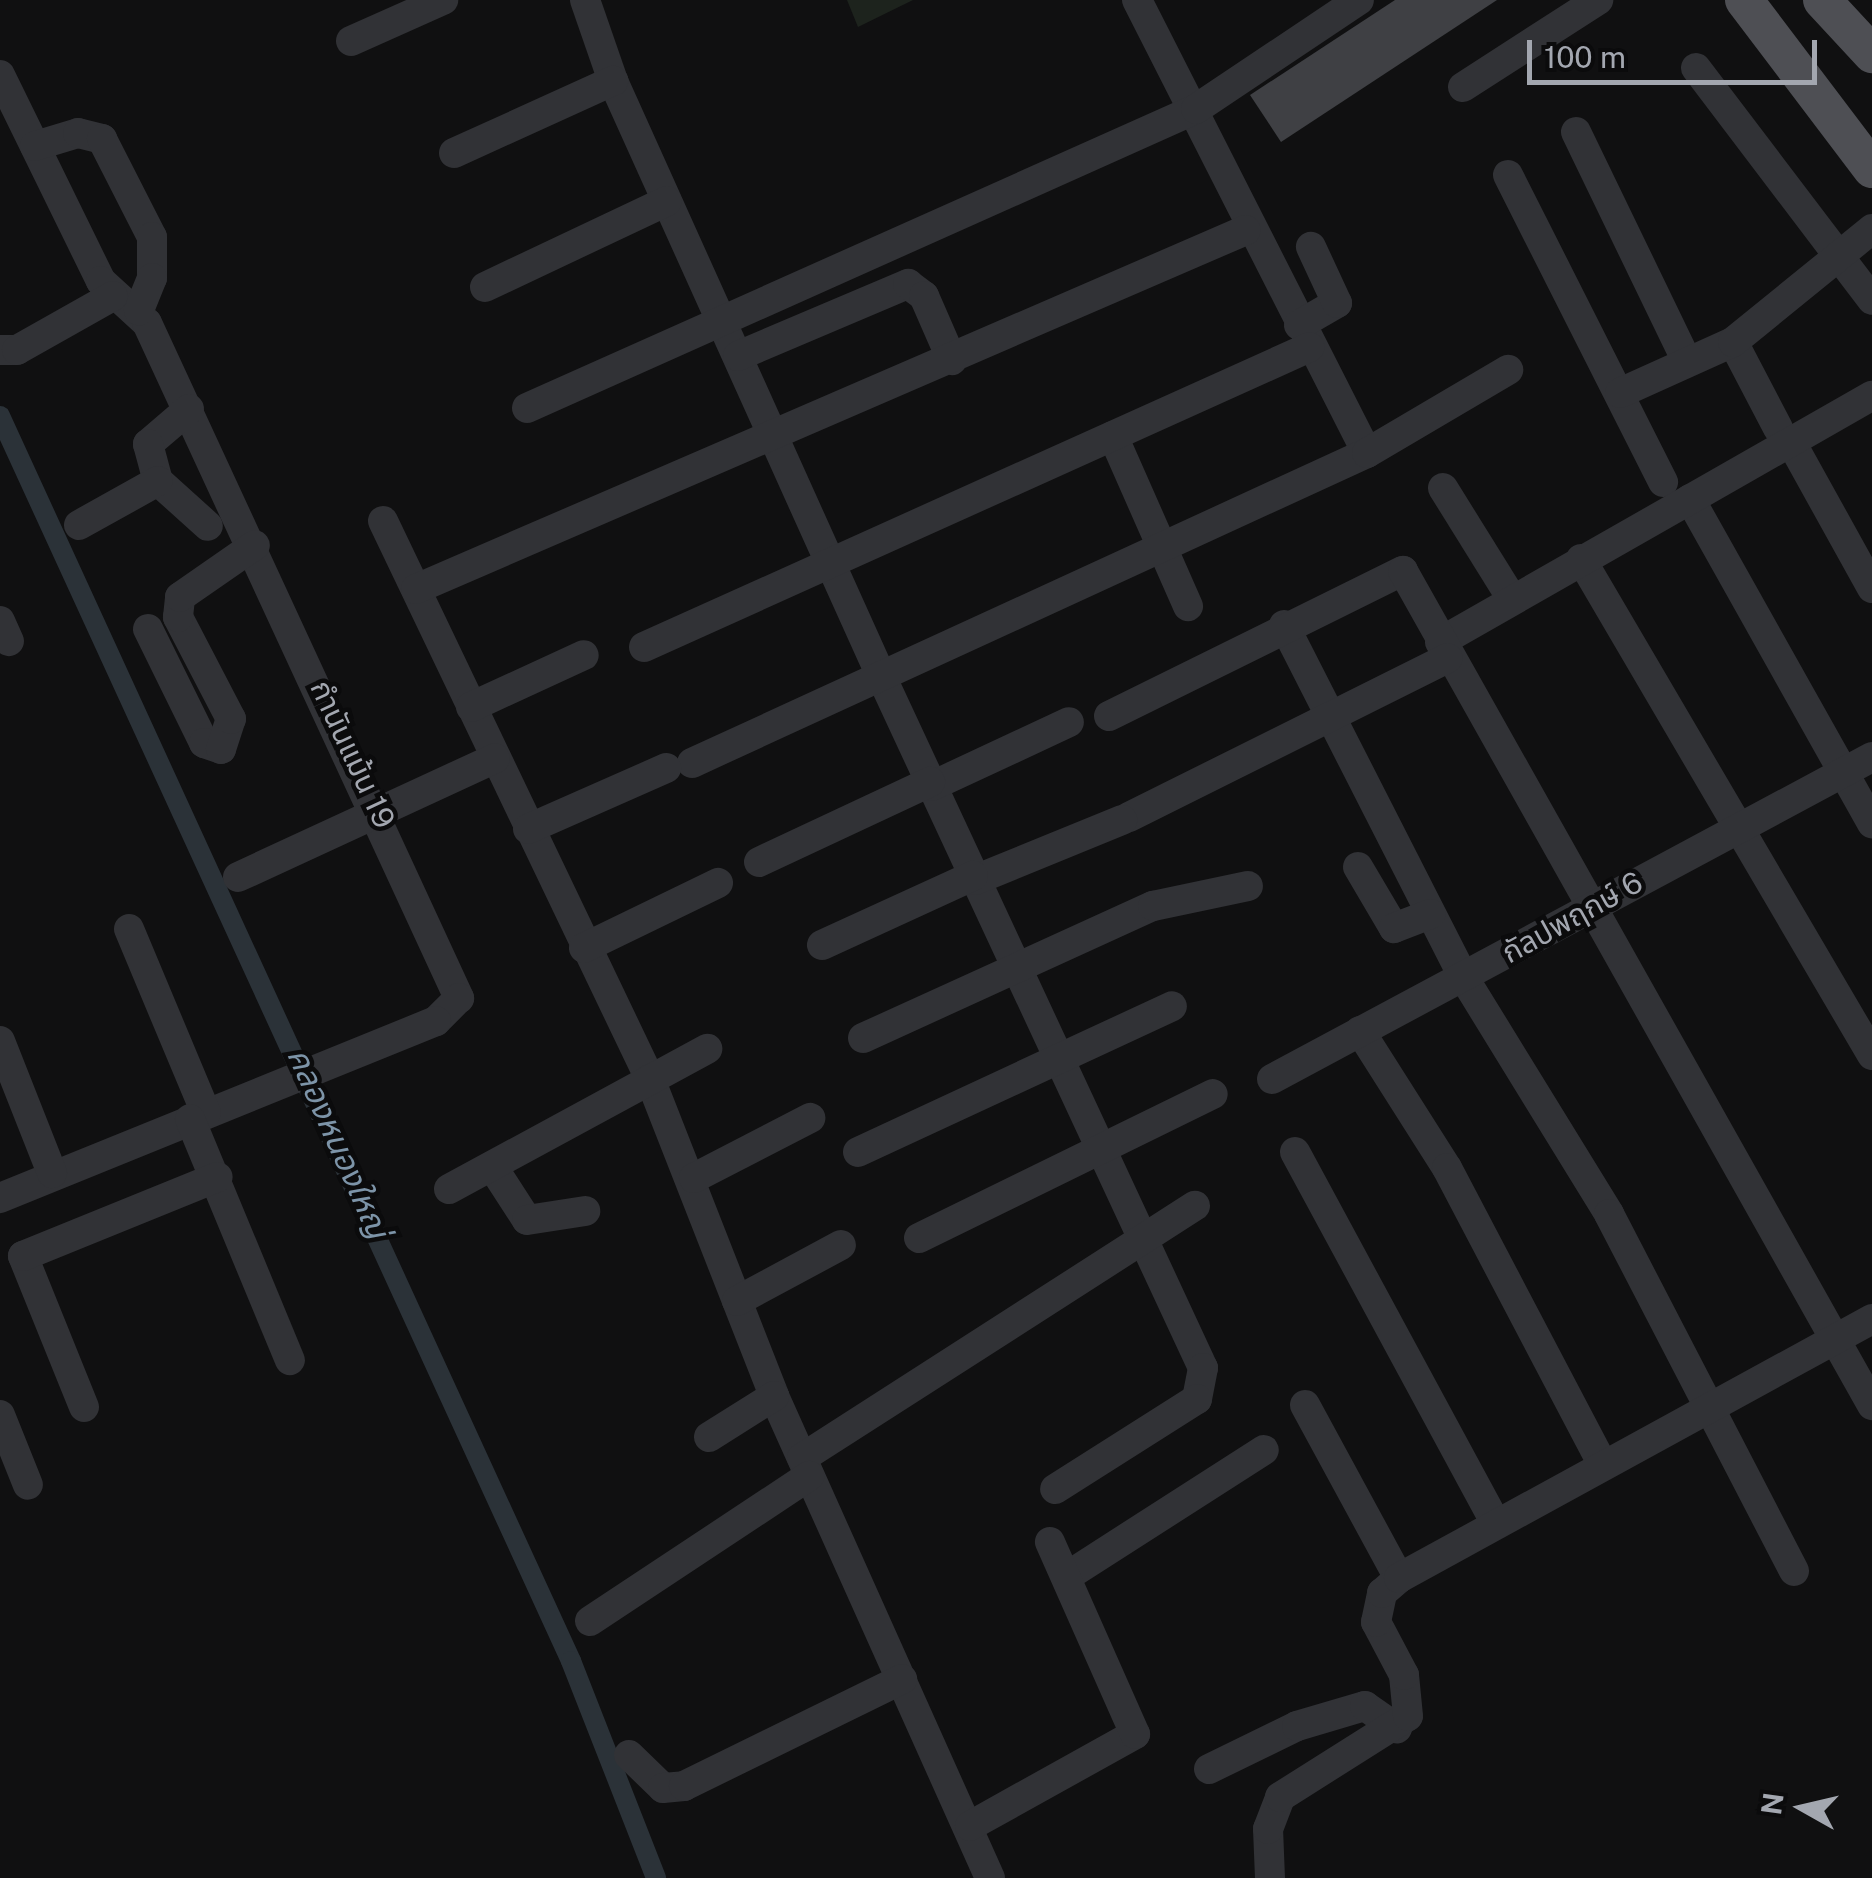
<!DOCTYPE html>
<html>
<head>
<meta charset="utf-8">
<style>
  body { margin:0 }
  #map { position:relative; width:1872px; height:1878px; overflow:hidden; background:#101011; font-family:"Public Sans","Noto Sans Thai",sans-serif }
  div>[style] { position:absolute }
  .green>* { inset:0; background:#1d231d }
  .canal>* { height:20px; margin:-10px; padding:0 10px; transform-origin:10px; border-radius:10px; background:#2b3238 }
  .building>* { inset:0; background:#3f4044 }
  .minor>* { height:30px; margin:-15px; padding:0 15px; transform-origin:15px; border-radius:15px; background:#313236 }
  .major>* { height:38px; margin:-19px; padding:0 19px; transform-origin:19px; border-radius:19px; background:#4e4f54 }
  span { translate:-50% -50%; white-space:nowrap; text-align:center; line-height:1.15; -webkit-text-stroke:9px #0b0b0c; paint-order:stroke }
  .street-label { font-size:30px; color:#a3a7b0 }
  .water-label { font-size:32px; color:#7d94a8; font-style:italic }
  .north { position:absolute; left:1752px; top:1758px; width:100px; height:100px; -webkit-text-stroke:8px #0b0b0c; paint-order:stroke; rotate:278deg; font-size:28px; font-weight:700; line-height:40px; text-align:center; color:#a3a7b0 }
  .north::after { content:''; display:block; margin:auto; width:35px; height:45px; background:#a3a7b0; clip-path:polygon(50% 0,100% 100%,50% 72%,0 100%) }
  .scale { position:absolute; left:1527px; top:40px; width:290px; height:45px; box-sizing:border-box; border:5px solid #a3a7b0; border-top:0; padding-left:12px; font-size:30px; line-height:35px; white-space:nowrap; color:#a3a7b0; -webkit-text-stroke:8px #0b0b0c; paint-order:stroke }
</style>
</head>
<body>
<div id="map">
  <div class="green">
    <div style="clip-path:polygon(847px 0,913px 0,858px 27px)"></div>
  </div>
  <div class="canal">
    <div style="left:0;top:416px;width:1370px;rotate:65.36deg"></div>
    <div style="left:571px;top:1661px;width:233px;rotate:68.6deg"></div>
  </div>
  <div class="building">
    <div style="clip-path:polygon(1395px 0,1497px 0,1281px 142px,1250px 95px)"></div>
  </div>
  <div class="minor">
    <div style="left:585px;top:0;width:86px;rotate:70.9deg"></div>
    <div style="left:613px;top:81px;width:655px;rotate:65.74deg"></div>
    <div style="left:882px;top:678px;width:761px;rotate:65.05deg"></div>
    <div style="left:1203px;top:1368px;width:32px;rotate:101deg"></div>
    <div style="left:1197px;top:1399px;width:168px;rotate:147.6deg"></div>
    <div style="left:1137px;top:0;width:508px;rotate:63.08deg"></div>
    <div style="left:351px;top:41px;width:101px;rotate:-24deg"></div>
    <div style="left:1696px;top:68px;width:291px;rotate:52.8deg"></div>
    <div style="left:0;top:75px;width:229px;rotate:63.9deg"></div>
    <div style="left:101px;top:281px;width:62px;rotate:42.4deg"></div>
    <div style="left:147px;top:323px;width:744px;rotate:65.19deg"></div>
    <div style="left:459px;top:998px;width:33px;rotate:135deg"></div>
    <div style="left:436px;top:1021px;width:471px;rotate:157.9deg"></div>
    <div style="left:1463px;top:87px;width:161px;rotate:-32.8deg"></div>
    <div style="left:1576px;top:132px;width:253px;rotate:64.2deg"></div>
    <div style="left:35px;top:146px;width:45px;rotate:-16.8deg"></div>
    <div style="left:78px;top:133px;width:25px;rotate:14deg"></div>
    <div style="left:102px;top:139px;width:110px;rotate:63deg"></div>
    <div style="left:152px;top:237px;width:41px;rotate:90deg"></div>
    <div style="left:152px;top:278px;width:35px;rotate:112deg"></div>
    <div style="left:454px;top:153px;width:175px;rotate:-24.4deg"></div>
    <div style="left:1508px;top:175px;width:344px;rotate:63.2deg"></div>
    <div style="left:485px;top:287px;width:201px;rotate:-25.3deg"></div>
    <div style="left:1299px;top:325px;width:44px;rotate:-30.1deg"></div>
    <div style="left:1337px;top:303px;width:62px;rotate:-114.9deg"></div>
    <div style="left:1733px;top:342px;width:97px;rotate:62.4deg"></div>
    <div style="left:0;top:350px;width:17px"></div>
    <div style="left:17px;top:350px;width:110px;rotate:-29.4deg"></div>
    <div style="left:738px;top:356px;width:185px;rotate:-23deg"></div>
    <div style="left:908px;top:284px;width:20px;rotate:37deg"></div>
    <div style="left:924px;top:296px;width:70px;rotate:66.4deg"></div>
    <div style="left:1620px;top:393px;width:124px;rotate:-24.3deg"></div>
    <div style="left:1733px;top:342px;width:179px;rotate:-39.1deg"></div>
    <div style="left:527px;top:408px;width:733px;rotate:-24.08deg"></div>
    <div style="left:1196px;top:109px;width:196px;rotate:-33.8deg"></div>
    <div style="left:189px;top:409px;width:54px;rotate:139.5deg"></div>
    <div style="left:148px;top:444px;width:38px;rotate:75deg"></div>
    <div style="left:158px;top:481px;width:67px;rotate:42deg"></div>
    <div style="left:1113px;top:436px;width:186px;rotate:66.2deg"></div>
    <div style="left:1791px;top:442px;width:167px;rotate:61deg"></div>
    <div style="left:1443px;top:488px;width:131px;rotate:58.1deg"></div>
    <div style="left:1690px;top:499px;width:372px;rotate:60.7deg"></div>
    <div style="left:383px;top:521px;width:619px;rotate:64.43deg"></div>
    <div style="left:650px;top:1079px;width:340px;rotate:68.6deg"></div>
    <div style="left:774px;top:1396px;width:528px;rotate:65.86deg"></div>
    <div style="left:79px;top:525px;width:90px;rotate:-29.1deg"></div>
    <div style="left:1581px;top:559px;width:575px;rotate:59.6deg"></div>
    <div style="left:416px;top:589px;width:904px;rotate:-23.39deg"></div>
    <div style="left:0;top:621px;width:22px;rotate:66deg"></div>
    <div style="left:1284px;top:625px;width:396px;rotate:63deg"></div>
    <div style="left:1464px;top:978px;width:277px;rotate:58.4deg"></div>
    <div style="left:1609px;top:1214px;width:402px;rotate:62.6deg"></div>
    <div style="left:148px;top:629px;width:127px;rotate:63.8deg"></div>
    <div style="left:204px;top:743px;width:18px;rotate:19deg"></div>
    <div style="left:221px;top:749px;width:32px;rotate:-72deg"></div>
    <div style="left:231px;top:719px;width:115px;rotate:-117.5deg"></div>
    <div style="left:178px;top:617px;width:20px;rotate:-84deg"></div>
    <div style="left:180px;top:597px;width:91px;rotate:-34.7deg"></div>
    <div style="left:1440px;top:642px;width:497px;rotate:-29.7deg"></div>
    <div style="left:644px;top:647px;width:730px;rotate:-24.25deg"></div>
    <div style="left:471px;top:707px;width:124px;rotate:-24.7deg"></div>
    <div style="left:1109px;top:716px;width:328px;rotate:-26.3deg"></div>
    <div style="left:1403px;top:571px;width:957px;rotate:60.65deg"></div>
    <div style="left:692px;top:763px;width:743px;rotate:-24.67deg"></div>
    <div style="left:1367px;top:453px;width:164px;rotate:-30.5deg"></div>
    <div style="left:932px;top:786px;width:151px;rotate:-25deg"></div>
    <div style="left:1129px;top:817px;width:356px;rotate:-26.5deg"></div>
    <div style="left:528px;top:829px;width:151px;rotate:-23.8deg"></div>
    <div style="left:759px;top:862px;width:189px;rotate:-25.1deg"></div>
    <div style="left:1358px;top:867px;width:71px;rotate:59.5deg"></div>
    <div style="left:1394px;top:928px;width:39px;rotate:-21deg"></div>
    <div style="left:238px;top:877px;width:283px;rotate:-24.8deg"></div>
    <div style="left:975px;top:880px;width:159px;rotate:-22.2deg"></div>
    <div style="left:129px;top:929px;width:199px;rotate:67.3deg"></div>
    <div style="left:822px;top:945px;width:166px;rotate:-24.6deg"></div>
    <div style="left:584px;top:948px;width:149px;rotate:-25.9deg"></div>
    <div style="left:1360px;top:1031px;width:162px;rotate:57.6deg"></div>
    <div style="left:1447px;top:1168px;width:331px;rotate:62.3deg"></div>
    <div style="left:863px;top:1038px;width:319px;rotate:-24.5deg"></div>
    <div style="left:1153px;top:906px;width:97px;rotate:-11.9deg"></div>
    <div style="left:0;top:1041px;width:142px;rotate:68.5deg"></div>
    <div style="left:1272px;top:1079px;width:681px;rotate:-28.22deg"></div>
    <div style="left:190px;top:1119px;width:261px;rotate:67.5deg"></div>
    <div style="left:858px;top:1152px;width:346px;rotate:-24.9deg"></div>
    <div style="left:1295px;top:1152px;width:418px;rotate:61.6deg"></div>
    <div style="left:492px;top:1166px;width:64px;rotate:57.1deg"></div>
    <div style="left:527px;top:1220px;width:59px;rotate:-8.8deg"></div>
    <div style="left:694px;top:1178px;width:131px;rotate:-27.3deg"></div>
    <div style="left:449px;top:1189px;width:294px;rotate:-28.5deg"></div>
    <div style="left:919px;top:1238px;width:327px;rotate:-26.1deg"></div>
    <div style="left:737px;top:1301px;width:118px;rotate:-28.3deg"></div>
    <div style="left:1305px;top:1405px;width:197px;rotate:61.5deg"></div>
    <div style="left:84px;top:1407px;width:163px;rotate:-112deg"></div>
    <div style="left:23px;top:1256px;width:210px;rotate:-22.1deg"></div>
    <div style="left:0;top:1415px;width:75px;rotate:68.2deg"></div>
    <div style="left:709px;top:1437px;width:77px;rotate:-32.2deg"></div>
    <div style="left:802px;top:1458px;width:467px;rotate:-32.7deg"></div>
    <div style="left:1066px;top:1577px;width:235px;rotate:-32.7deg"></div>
    <div style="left:590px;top:1621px;width:263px;rotate:-33.5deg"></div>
    <div style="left:629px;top:1755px;width:47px;rotate:44.1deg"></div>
    <div style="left:663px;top:1788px;width:21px;rotate:-5deg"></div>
    <div style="left:684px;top:1786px;width:243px;rotate:-26.1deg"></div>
    <div style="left:1209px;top:1769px;width:98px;rotate:-26deg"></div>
    <div style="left:1297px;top:1726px;width:71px;rotate:-16.4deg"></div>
    <div style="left:1365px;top:1706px;width:39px;rotate:35deg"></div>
    <div style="left:970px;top:1826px;width:189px;rotate:-29.1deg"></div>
    <div style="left:1135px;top:1734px;width:210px;rotate:-113.9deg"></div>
    <div style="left:1270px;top:1878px;width:49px;rotate:-92.3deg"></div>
    <div style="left:1268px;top:1829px;width:34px;rotate:-69deg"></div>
    <div style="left:1280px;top:1797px;width:151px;rotate:-32.3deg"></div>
    <div style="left:1408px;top:1716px;width:41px;rotate:-95.6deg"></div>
    <div style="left:1404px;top:1675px;width:60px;rotate:-117.8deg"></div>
    <div style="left:1376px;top:1622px;width:30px;rotate:-78deg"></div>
    <div style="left:1382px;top:1593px;width:23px;rotate:-41deg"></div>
    <div style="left:1399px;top:1578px;width:539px;rotate:-28.7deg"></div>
  </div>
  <div class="major">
    <div style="left:1744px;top:0;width:212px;rotate:52.9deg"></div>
    <div style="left:1822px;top:0;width:74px;rotate:47.2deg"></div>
  </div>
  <div class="street-label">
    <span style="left:353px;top:754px;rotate:65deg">กำนันแม้น 19</span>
    <span style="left:1572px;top:917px;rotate:-29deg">กัลปพฤกษ์ 6</span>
  </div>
  <div class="water-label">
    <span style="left:338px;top:1143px;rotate:66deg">คลองหนองใหญ่</span>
  </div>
  <div class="north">N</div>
  <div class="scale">100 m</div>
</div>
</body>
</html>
